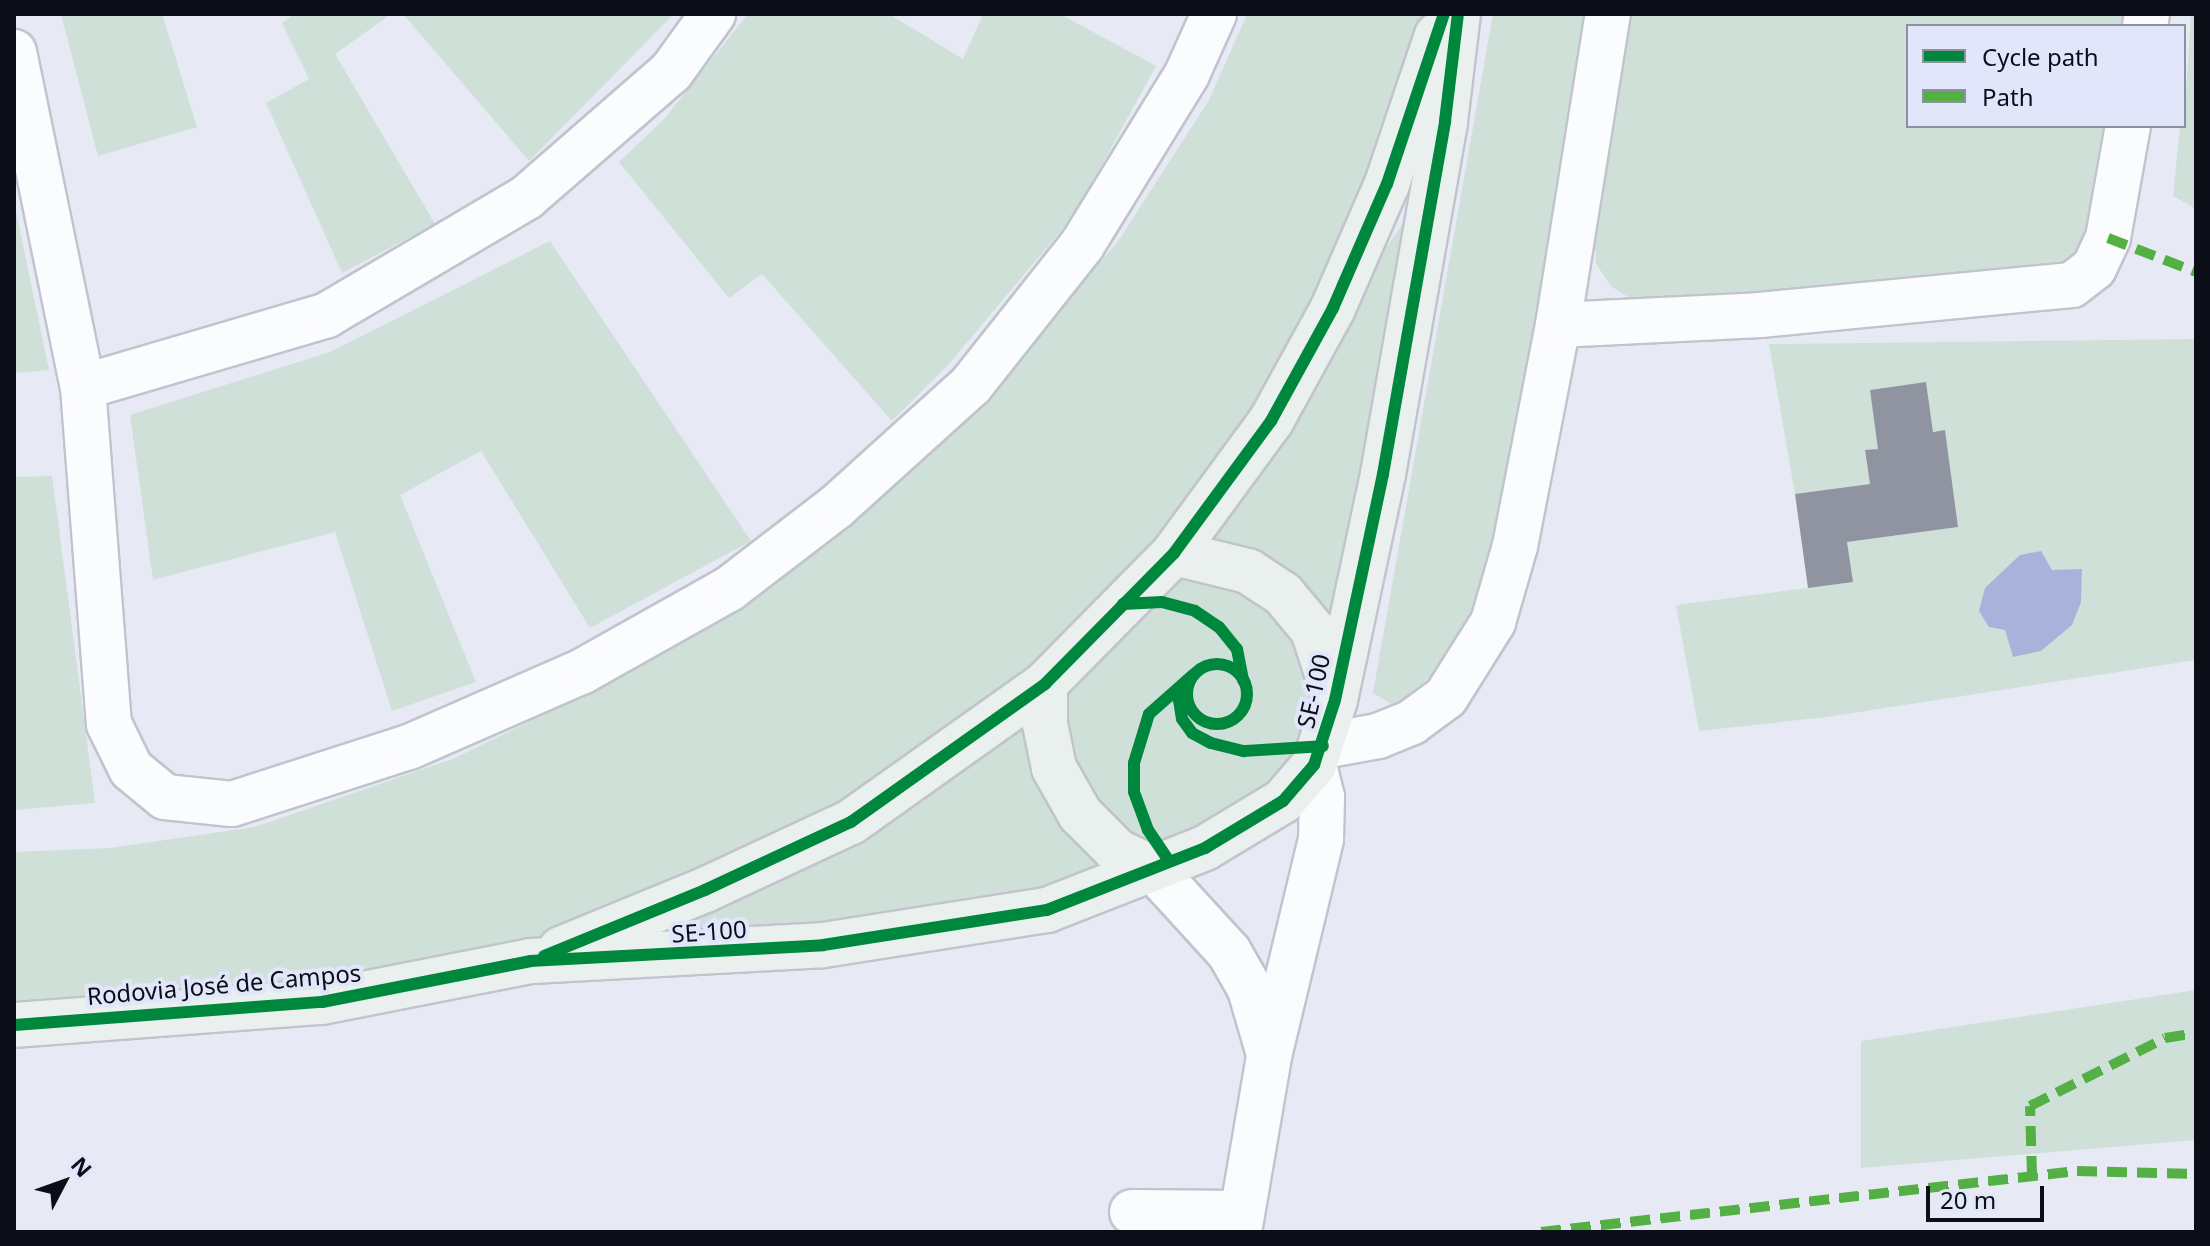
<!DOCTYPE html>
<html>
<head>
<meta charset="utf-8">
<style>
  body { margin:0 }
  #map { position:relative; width:2210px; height:1246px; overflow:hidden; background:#e7eaf5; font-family:"Noto Sans",sans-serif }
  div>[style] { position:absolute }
  .green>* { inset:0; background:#cee0d7 }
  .water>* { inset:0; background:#a9b2da }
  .building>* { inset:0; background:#9093a0 }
  .roads { filter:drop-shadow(2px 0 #c2c4cd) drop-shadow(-2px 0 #c2c4cd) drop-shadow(0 2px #c2c4cd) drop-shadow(0 -2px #c2c4cd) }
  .minor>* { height:44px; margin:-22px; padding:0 22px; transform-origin:22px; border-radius:22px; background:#fbfcfe }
  .major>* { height:44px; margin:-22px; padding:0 22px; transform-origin:22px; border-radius:22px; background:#eaf0ed }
  .quiet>* { height:10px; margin-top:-5px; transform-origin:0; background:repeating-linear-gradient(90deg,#54b045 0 20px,transparent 0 30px) }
  .cycleway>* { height:12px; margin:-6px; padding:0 6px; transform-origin:6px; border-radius:6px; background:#00873e }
  .cycleway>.ring { margin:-6px; padding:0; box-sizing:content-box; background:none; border:12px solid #00873e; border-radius:50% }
  span { translate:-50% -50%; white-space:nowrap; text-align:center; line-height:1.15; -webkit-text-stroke:8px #e1e6fb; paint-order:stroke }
  .street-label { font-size:24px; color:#0c0e17 }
  .frame { position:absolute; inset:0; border:16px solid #0c0e17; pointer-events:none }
  .legend { position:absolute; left:1906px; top:24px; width:280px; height:104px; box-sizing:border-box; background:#e1e6fb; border:2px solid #8c90a0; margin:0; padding:10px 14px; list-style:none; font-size:24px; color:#0c0e17 }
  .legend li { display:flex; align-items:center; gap:16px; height:40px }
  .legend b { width:40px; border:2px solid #8c90a0 }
  .north { position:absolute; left:24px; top:1142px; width:80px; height:80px; -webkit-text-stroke:6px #e1e6fb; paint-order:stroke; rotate:49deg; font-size:22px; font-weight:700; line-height:32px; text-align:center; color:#0c0e17 }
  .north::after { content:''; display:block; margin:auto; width:28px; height:36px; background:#0c0e17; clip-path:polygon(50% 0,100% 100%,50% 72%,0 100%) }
  .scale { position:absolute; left:1926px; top:1186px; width:118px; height:36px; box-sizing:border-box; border:4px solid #0c0e17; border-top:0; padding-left:10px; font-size:24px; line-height:28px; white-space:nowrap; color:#0c0e17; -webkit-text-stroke:6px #e1e6fb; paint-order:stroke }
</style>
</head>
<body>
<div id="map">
  <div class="green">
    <div style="clip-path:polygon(61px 14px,162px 14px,197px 127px,98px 156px)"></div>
    <div style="clip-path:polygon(295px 14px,391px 14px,335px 54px,435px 224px,342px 273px,266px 103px,309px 79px,282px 23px)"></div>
    <div style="clip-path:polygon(403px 14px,674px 14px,529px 161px)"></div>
    <div style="clip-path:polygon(748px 14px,889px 14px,963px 59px,983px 14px,1060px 14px,1156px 66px,1075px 214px,949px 364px,892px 421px,762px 274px,729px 298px,619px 162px,664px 119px)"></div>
    <div style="clip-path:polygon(1247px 14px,1444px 14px,1298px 374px,1409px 215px,1314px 765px,1047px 910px,531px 961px,14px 1025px,14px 852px,110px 848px,255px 827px,455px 758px,630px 672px,802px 563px,986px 396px,1119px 240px,1209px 100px)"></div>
    <div style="clip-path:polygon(1493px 14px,1589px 14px,1491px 568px,1472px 625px,1452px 655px,1404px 701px,1391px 704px,1373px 693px)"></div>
    <div style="clip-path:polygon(1627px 14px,2147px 14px,2145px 26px,1908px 26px,1908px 126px,2128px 126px,2072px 285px,1761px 293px,1672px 312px,1638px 303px,1612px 287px,1596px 264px,1594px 225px)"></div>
    <div style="clip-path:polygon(2191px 14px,2196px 14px,2196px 209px,2173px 196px,2180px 126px,2184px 126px)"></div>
    <div style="clip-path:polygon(14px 202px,49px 370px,14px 373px)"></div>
    <div style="clip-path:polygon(550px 241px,751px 541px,590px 628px,481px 451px,400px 495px,476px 682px,392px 711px,335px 532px,153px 580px,130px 415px,330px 352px)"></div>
    <div style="clip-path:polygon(2196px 339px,2196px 660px,1827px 717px,1699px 731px,1676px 605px,1852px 582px,1847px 542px,1958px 527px,1945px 431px,1933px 431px,1926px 382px,1870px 390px,1876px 432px,1886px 448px,1865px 451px,1870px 484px,1795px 494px,1769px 344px)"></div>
    <div style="clip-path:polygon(52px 476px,95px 803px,14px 810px,14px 477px)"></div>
    <div style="clip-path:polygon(2196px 990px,2196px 1140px,1861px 1168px,1861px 1041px)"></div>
  </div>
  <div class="water">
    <div style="clip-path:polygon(2041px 551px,2052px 570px,2082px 569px,2081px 602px,2072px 625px,2041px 651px,2013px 657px,2005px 630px,1989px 627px,1979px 611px,1985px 588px,2020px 555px)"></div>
  </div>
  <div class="building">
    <div style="clip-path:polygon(1926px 382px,1933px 432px,1945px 430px,1958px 527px,1847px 542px,1853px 582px,1808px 588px,1795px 494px,1870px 484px,1865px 450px,1878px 449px,1870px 390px)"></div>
  </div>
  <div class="roads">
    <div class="minor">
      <div style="left:2145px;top:26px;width:12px;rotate:-81deg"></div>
      <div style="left:14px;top:52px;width:342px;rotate:78.4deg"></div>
      <div style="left:83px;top:387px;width:338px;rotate:85.6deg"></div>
      <div style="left:109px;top:724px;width:50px;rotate:63.9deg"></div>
      <div style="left:131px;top:769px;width:44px;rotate:39.5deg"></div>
      <div style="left:165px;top:797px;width:67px;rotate:6deg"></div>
      <div style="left:232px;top:804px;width:186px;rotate:-17.9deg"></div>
      <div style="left:409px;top:747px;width:188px;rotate:-23.6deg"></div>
      <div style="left:581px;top:672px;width:170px;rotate:-29.3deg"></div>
      <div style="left:729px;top:589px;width:135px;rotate:-37.5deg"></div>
      <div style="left:836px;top:507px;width:182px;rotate:-42.1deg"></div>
      <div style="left:971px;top:385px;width:179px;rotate:-51.6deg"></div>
      <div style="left:1082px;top:245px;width:201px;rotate:-58.4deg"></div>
      <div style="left:1187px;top:74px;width:66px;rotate:-65.8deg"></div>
      <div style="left:1558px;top:325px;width:202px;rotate:-2.8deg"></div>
      <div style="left:1760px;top:315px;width:313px;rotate:-5.5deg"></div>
      <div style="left:2072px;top:285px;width:28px;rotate:-38deg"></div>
      <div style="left:2094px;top:268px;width:33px;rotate:-65deg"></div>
      <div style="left:2108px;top:238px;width:114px;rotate:-79.9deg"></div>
      <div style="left:83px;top:387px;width:254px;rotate:-16.4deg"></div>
      <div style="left:327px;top:315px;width:232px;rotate:-30.5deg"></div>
      <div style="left:527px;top:197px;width:191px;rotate:-41deg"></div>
      <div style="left:671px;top:72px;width:72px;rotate:-54.1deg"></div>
      <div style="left:1323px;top:746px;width:56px;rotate:-10.3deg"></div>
      <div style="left:1378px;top:736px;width:37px;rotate:-22deg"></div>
      <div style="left:1412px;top:722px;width:42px;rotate:-36.3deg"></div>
      <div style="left:1446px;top:697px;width:89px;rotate:-57.9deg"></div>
      <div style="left:1493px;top:622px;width:79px;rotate:-73.9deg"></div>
      <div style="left:1515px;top:546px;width:225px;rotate:-79deg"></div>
      <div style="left:1558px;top:325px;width:315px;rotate:-80.9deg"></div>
      <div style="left:1152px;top:868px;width:114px;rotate:47.5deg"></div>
      <div style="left:1229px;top:952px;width:43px;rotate:60.4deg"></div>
      <div style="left:1250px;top:989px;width:65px;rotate:73.8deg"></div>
      <div style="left:1132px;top:1212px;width:110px;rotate:0.5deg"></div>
      <div style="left:1239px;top:1232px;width:179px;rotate:-80.3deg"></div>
      <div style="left:1269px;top:1056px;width:223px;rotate:-76.5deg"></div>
      <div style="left:1321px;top:839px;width:42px;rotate:-88.6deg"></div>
      <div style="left:1322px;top:797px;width:33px;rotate:-104deg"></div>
    </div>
    <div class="major">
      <div style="left:1174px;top:553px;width:76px;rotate:13.7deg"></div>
      <div style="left:1248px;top:571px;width:42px;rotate:33.3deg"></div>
      <div style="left:1283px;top:594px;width:47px;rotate:50.2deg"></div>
      <div style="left:1313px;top:630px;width:71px;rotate:72.1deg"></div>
      <div style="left:1045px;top:684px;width:40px;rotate:90deg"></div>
      <div style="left:1045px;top:724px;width:45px;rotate:78.4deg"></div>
      <div style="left:1054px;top:768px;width:53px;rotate:60.5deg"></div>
      <div style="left:1080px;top:814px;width:54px;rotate:45deg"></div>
      <div style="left:1118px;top:852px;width:38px;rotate:25deg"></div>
      <div style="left:561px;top:949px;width:156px;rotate:-22.3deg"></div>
      <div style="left:705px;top:890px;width:161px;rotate:-25deg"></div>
      <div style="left:851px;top:822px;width:238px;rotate:-35.4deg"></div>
      <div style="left:1045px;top:684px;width:184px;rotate:-45.4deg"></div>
      <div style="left:1174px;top:553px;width:164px;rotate:-53.7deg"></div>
      <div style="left:1271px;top:421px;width:129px;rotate:-61.2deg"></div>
      <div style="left:1333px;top:308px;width:135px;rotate:-66.5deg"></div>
      <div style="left:1387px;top:184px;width:157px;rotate:-71.4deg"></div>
      <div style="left:14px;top:1025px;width:309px;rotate:-4.3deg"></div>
      <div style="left:322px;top:1002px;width:213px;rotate:-11.1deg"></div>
      <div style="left:531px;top:961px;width:292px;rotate:-3.1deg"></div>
      <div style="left:823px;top:945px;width:227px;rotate:-8.9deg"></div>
      <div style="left:1047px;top:910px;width:170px;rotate:-21.4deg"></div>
      <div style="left:1205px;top:848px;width:91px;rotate:-31.1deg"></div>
      <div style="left:1283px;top:801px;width:48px;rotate:-49.3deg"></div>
      <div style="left:1314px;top:765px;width:68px;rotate:-72.1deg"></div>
      <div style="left:1335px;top:700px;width:231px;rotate:-78deg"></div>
      <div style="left:1383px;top:474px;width:358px;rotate:-80deg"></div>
      <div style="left:1445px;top:121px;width:108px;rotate:-83.1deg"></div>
    </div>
  </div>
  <div class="quiet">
    <div style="left:2108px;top:238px;width:94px;rotate:21.1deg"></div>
    <div style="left:2032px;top:1176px;width:70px;rotate:-91.6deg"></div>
    <div style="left:2030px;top:1106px;width:151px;rotate:-26.7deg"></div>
    <div style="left:2165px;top:1038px;width:31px;rotate:-9deg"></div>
    <div style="left:1541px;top:1232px;width:539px;rotate:-6.49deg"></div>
    <div style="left:2077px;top:1171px;width:119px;rotate:1.4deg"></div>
  </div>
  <div class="cycleway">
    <div style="left:1123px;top:604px;width:39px;rotate:-3deg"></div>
    <div style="left:1162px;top:602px;width:34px;rotate:15deg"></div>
    <div style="left:1195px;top:611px;width:29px;rotate:34deg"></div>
    <div style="left:1219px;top:627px;width:28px;rotate:51deg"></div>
    <div style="left:1237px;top:649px;width:32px;rotate:79deg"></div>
    <div class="ring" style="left:1187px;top:664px;width:48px;height:48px"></div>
    <div style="left:1189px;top:682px;width:21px;rotate:119deg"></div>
    <div style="left:1179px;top:700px;width:19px;rotate:81deg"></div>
    <div style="left:1182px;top:719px;width:17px;rotate:54deg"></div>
    <div style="left:1192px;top:733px;width:21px;rotate:28deg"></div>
    <div style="left:1211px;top:743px;width:34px;rotate:14deg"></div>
    <div style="left:1244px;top:751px;width:79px;rotate:-3.6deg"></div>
    <div style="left:1169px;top:861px;width:37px;rotate:-124deg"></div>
    <div style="left:1148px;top:830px;width:40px;rotate:-110.2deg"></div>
    <div style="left:1134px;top:792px;width:29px;rotate:-90deg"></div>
    <div style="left:1134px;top:763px;width:51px;rotate:-73deg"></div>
    <div style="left:1149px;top:714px;width:60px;rotate:-41.6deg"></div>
    <div style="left:544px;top:956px;width:174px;rotate:-22.3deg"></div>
    <div style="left:705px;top:890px;width:161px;rotate:-25deg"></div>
    <div style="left:851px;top:822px;width:238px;rotate:-35.4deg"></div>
    <div style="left:1045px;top:684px;width:184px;rotate:-45.4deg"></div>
    <div style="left:1174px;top:553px;width:164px;rotate:-53.7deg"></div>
    <div style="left:1271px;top:421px;width:129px;rotate:-61.2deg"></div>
    <div style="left:1333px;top:308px;width:135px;rotate:-66.5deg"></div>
    <div style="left:1387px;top:184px;width:179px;rotate:-71.5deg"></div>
    <div style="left:14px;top:1025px;width:309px;rotate:-4.3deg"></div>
    <div style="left:322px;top:1002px;width:213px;rotate:-11.1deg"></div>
    <div style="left:531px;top:961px;width:292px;rotate:-3.1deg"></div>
    <div style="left:823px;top:945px;width:227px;rotate:-8.9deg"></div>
    <div style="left:1047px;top:910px;width:170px;rotate:-21.4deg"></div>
    <div style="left:1205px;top:848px;width:91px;rotate:-31.1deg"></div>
    <div style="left:1283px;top:801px;width:48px;rotate:-49.3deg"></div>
    <div style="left:1314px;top:765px;width:68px;rotate:-72.1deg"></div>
    <div style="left:1335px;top:700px;width:231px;rotate:-78deg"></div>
    <div style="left:1383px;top:474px;width:358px;rotate:-80deg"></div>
    <div style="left:1445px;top:121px;width:108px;rotate:-83.1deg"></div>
  </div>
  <div class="street-label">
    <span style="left:1313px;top:691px;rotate:-77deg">SE-100</span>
    <span style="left:709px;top:931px;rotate:-4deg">SE-100</span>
    <span style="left:224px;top:984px;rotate:-5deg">Rodovia José de Campos</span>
  </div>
  <div class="frame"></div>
  <ul class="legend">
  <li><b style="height:10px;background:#00873e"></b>Cycle path</li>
  <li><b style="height:10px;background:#54b045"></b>Path</li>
  </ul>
  <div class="north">N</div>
  <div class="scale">20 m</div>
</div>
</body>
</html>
